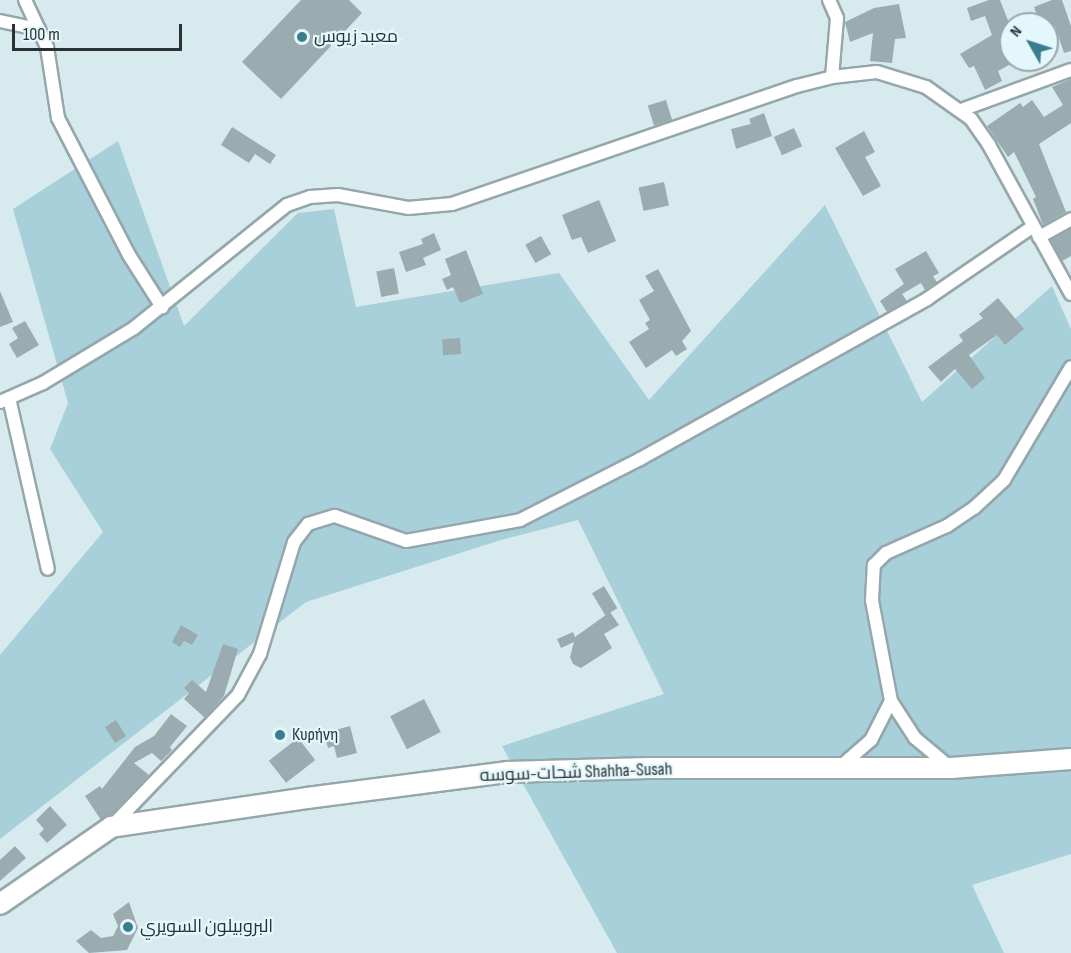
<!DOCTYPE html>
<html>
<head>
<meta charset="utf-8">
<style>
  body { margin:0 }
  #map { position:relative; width:1071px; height:953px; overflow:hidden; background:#d7eaee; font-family:"Sofia Sans Condensed",Cairo,sans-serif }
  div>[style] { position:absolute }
  .green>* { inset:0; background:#a8d0da }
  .building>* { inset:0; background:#9bacb1; transform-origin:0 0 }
  .roads { filter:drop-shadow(2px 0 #95a7ab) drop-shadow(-2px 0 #95a7ab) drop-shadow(0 2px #95a7ab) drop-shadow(0 -2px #95a7ab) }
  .minor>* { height:12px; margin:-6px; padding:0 6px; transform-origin:6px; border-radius:6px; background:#fff }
  .primary>* { height:20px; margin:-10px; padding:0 10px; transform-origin:10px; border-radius:10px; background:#fff }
  .dots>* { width:16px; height:16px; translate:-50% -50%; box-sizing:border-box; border:3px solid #e4f7fc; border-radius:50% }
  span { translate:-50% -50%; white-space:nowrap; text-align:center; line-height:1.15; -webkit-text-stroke:4.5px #e4f7fc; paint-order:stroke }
  .poi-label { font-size:18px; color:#2a3233 }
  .left { translate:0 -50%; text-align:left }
  .street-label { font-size:18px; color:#2a3233 }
  .north { position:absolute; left:999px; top:12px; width:60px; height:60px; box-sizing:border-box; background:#e4f7fc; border:2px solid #9aa8ac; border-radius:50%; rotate:309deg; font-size:16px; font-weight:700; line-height:24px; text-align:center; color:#2a3233 }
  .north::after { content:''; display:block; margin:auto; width:21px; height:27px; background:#3a7d8d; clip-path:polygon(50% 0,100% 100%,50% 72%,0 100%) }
  .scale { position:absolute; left:12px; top:24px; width:170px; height:27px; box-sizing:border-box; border:3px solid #2a3233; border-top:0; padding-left:8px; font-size:18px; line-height:21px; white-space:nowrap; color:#2a3233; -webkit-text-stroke:4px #e4f7fc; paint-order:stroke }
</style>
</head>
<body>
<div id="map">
  <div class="green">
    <div style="clip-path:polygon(118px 141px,184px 326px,298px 213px,334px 209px,356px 307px,559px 273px,649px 400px,825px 205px,922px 402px,1052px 286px,1071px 329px,1071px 854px,972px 885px,1004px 953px,617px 953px,502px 746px,664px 694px,578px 520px,501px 540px,306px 602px,0 839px,0 655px,103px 532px,50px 449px,68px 403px,13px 209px)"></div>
  </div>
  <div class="building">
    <div style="clip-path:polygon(301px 0,349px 0,362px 13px,281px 99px,242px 62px)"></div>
    <div style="clip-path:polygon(989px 0,1000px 0,1011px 28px,1011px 64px,998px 71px,1002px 81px,985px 90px,974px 66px,969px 68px,960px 54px,992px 35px,985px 16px,971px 21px,967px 8px)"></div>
    <div style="clip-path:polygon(1052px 0,1062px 0,1071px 26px,1071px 51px,1064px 53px,1055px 26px,1047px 29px,1047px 24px,1040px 24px,1034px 7px)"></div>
    <div style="clip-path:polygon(899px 4px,906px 38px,895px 39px,892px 63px,870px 61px,873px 33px,850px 42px,845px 22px,874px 8px)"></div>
    <div style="clip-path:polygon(1071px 79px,1071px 123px,1039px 144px,1066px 212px,1043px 225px,1033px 199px,1036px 197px,1014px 152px,1008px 157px,987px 126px,1020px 103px,1023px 107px,1032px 100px,1044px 117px,1063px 105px,1052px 87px)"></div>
    <div style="left:666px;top:100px;width:21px;height:19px;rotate:73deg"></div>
    <div style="clip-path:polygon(764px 113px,772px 136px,736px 149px,731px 129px,751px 124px,749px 119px)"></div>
    <div style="clip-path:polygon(232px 127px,276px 155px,270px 164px,255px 154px,249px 163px,221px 145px)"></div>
    <div style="left:794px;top:128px;width:20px;height:22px;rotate:66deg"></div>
    <div style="clip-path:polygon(864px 131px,875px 152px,865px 157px,881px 186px,863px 196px,835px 148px)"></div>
    <div style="left:664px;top:182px;width:24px;height:26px;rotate:78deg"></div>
    <div style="clip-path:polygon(599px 200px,616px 241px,588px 253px,581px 237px,572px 240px,562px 215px)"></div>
    <div style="clip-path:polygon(1071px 228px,1071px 256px,1062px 261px,1051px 240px)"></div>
    <div style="clip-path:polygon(434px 233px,441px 250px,423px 258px,426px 265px,406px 272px,399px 252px,423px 244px,421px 239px)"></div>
    <div style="left:541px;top:236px;width:21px;height:18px;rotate:61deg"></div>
    <div style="clip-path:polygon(466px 250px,483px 294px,460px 303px,453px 287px,447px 290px,442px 279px,451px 275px,445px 259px)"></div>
    <div style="clip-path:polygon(926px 251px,939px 273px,933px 276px,937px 282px,925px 290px,921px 283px,902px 294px,907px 301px,887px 312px,880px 301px,904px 284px,895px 269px)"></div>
    <div style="left:394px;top:268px;width:26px;height:18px;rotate:79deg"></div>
    <div style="clip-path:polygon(658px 269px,691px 331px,682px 341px,687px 349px,676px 356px,672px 350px,646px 368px,629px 342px,649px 329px,645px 323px,650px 320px,639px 300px,654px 291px,645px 276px)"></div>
    <div style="clip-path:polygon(0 291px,13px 322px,0 327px)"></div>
    <div style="clip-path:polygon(998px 298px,1024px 329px,1005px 345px,997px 335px,969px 355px,985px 378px,972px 389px,955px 369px,941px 382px,928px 367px,963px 341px,959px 335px,983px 318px,979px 314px)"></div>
    <div style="clip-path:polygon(25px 321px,39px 345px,17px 358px,9px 344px,18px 338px,12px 328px)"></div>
    <div style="left:460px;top:338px;width:16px;height:18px;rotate:86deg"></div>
    <div style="left:604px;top:586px;width:26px;height:14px;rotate:59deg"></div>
    <div style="clip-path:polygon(610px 612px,619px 625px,604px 634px,612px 648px,581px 668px,573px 664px,570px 657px,574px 642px,561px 648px,557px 639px,573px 632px,575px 637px)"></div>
    <div style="clip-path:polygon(181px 625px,198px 635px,192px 645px,184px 641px,180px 647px,172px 642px)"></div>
    <div style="clip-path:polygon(223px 644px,238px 649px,224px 696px,205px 718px,184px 699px,189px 693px,184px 688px,192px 680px,206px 692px)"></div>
    <div style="left:424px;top:699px;width:37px;height:38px;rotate:63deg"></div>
    <div style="clip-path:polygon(171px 714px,187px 726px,170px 747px,172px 750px,161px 761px,152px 753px,134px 763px,149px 775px,111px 815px,101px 820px,85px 796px,100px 786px,102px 789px,135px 747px,154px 736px)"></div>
    <div style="left:116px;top:720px;width:19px;height:13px;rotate:58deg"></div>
    <div style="clip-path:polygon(350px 726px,357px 753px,337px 758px,334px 746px,328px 748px,324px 733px)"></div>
    <div style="left:298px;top:738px;width:28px;height:37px;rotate:52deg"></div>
    <div style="clip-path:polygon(50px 806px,67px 825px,47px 843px,39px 834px,44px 829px,36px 820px)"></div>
    <div style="clip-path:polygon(15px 846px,26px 858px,0 881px,0 860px)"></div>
    <div style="clip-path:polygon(129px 902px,138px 928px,127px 950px,89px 953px,76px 941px,91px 930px,101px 938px,113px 936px,118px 926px,113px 914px)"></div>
  </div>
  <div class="roads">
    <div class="minor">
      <div style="left:25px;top:0;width:52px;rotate:64.9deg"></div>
      <div style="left:47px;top:47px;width:72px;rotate:81.2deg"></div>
      <div style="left:58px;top:118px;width:154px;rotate:62.6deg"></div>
      <div style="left:129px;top:255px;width:62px;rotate:57.6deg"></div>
      <div style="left:829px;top:0;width:20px;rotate:66deg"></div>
      <div style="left:837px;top:18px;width:59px;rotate:94.8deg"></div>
      <div style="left:0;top:21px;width:40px;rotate:12deg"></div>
      <div style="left:961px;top:110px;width:117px;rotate:-20deg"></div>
      <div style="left:1039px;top:237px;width:37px;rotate:-29deg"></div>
      <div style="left:9px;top:398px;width:175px;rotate:77.2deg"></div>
      <div style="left:0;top:402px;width:47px;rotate:-23.8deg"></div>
      <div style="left:43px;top:383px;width:106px;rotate:-31.1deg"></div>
      <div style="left:134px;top:328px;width:196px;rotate:-38.8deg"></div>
      <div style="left:287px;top:205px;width:24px;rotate:-19deg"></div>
      <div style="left:310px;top:197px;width:28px;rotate:-4deg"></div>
      <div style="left:338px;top:195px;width:71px;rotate:10.5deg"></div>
      <div style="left:408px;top:208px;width:44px;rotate:-5.2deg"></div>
      <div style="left:452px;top:204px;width:365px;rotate:-18.9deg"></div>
      <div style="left:797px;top:86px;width:36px;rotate:-14deg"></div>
      <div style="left:832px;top:77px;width:45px;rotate:-6.3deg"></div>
      <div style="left:877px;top:72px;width:51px;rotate:17deg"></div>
      <div style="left:926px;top:87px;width:55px;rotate:35.4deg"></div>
      <div style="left:971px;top:119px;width:32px;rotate:55deg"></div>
      <div style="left:989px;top:145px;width:170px;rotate:61.2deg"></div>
      <div style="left:840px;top:767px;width:41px;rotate:-41.1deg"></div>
      <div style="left:871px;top:740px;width:44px;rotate:-62.9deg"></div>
      <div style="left:951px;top:768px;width:47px;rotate:-140.2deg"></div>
      <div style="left:915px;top:738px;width:44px;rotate:-123deg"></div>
      <div style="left:891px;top:701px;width:103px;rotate:-100.7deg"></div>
      <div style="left:872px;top:600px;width:35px;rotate:-87deg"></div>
      <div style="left:874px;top:565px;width:17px;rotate:-45deg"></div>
      <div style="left:886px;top:553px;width:67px;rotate:-23.9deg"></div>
      <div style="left:947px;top:526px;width:32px;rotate:-34deg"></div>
      <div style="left:974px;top:508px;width:41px;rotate:-43deg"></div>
      <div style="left:1004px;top:480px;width:131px;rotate:-59.3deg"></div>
      <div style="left:111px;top:827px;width:183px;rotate:-46.1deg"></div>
      <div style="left:238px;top:695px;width:47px;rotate:-61.8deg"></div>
      <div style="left:260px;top:654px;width:117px;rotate:-73.1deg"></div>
      <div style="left:294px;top:542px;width:23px;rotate:-52deg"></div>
      <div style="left:308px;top:524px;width:28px;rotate:-17deg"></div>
      <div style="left:335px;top:516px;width:75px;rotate:19.4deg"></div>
      <div style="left:406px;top:541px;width:116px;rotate:-10.4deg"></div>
      <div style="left:520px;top:520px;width:135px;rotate:-26.9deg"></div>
      <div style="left:640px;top:459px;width:329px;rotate:-29.1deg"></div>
      <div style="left:927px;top:299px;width:127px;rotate:-34.4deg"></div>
    </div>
    <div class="primary">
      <div style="left:0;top:904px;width:135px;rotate:-34.7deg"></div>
      <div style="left:111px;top:827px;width:198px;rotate:-8.4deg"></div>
      <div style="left:307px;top:798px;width:203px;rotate:-7.4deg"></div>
      <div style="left:508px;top:772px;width:140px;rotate:-1.6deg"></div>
      <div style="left:648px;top:768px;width:303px"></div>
      <div style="left:951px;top:768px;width:120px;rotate:-4.3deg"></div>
    </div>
  </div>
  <div class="dots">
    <div style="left:302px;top:37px;background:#3a7d8d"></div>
    <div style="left:280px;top:735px;background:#3a7d8d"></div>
    <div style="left:128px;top:927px;background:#3a7d8d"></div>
  </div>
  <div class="poi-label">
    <span class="left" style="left:314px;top:37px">معبد زيوس</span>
    <span class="left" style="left:292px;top:735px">Κυρήνη</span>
    <span class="left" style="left:140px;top:927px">البروبيلون السويري</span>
  </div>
  <div class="street-label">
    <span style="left:576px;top:773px;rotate:-2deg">شحات-سوسه Shahha-Susah</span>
  </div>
  <div class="north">N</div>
  <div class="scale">100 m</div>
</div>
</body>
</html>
